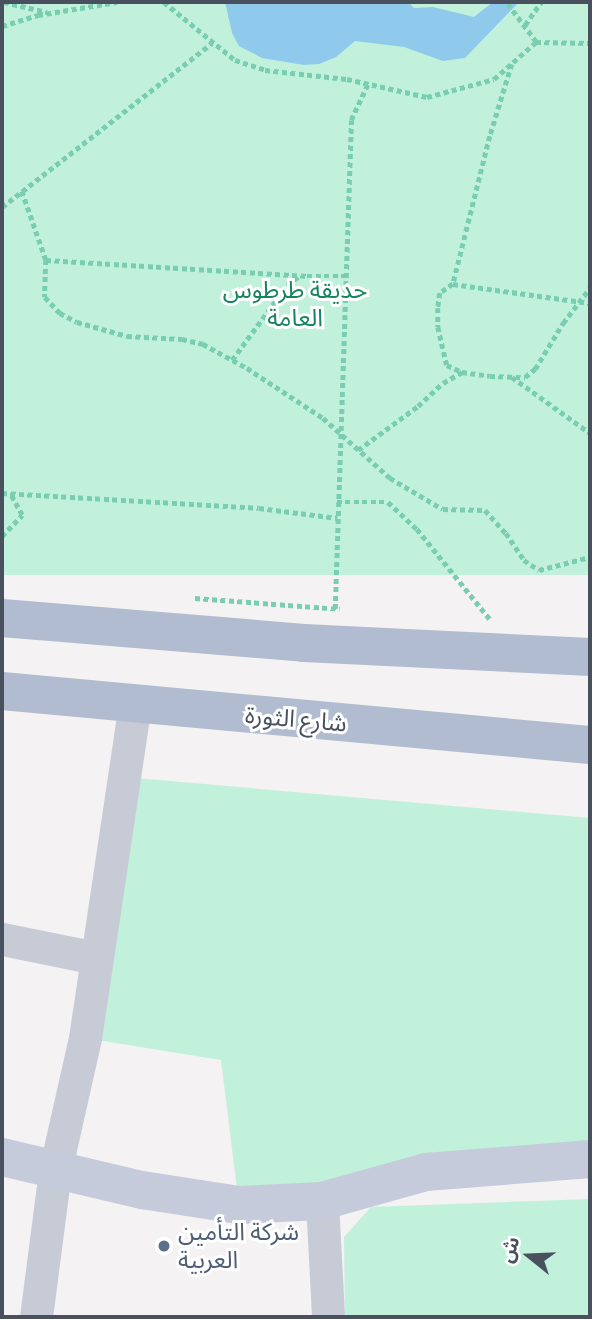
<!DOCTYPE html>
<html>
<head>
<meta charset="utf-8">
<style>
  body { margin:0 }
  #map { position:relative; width:592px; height:1319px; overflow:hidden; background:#f4f2f2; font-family:"Titillium Web","Noto Sans Arabic",sans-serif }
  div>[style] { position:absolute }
  .green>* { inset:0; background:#c1f0db; transform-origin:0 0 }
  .water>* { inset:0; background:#8fcaed }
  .path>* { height:4.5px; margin-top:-2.25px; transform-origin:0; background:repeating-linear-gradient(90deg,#79ceb2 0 5px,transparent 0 8.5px) }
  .street>* { height:33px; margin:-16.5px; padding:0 16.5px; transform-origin:16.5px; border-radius:16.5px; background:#c6cbd6 }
  .secondary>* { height:38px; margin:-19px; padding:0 19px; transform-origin:19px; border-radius:19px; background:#c5cbda }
  .primary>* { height:38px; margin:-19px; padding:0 19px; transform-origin:19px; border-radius:19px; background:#b2bcd0 }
  .dots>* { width:19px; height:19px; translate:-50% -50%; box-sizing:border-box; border:4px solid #fff; border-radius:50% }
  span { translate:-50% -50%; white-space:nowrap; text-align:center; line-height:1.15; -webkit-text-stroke:6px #fff; paint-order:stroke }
  .park-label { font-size:24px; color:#18835f }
  .street-label { font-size:24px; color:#49515f }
  .service-label { font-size:24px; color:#4e5e75 }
  .left { translate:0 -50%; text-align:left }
  .frame { position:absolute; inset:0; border:4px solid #49515f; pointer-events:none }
  .north { position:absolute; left:494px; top:1221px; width:70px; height:70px; -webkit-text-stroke:5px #fff; paint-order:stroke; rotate:288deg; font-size:19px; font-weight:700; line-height:28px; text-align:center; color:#49515f }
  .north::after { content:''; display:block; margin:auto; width:24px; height:32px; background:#49515f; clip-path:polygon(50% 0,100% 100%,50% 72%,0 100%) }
</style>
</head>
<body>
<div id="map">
  <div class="green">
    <div style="left:2px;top:2px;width:588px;height:573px"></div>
    <div style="clip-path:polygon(124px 777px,590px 818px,590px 1163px,239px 1205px,221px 1060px,85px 1038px)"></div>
    <div style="clip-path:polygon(590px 1199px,590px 1317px,345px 1317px,344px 1237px,371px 1207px)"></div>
  </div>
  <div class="water">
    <div style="clip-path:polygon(225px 2px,408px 2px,414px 8px,433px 7px,474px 17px,493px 2px,519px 2px,465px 58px,443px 61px,404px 47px,355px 41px,336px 57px,319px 64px,304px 65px,262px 58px,239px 46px,232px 33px)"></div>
  </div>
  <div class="path">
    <div style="left:4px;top:2px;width:44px;rotate:13.1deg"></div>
    <div style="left:164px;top:2px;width:92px;rotate:39.2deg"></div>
    <div style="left:235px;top:60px;width:32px;rotate:18deg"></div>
    <div style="left:265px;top:70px;width:82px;rotate:6.3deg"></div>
    <div style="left:347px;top:79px;width:82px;rotate:12.7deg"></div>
    <div style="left:427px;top:97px;width:69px;rotate:-15deg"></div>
    <div style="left:494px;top:79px;width:56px;rotate:-41.4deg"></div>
    <div style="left:536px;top:42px;width:50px;rotate:-126.9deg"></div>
    <div style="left:525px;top:25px;width:28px;rotate:-55deg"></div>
    <div style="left:2px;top:26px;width:38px;rotate:-17deg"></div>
    <div style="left:38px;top:15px;width:80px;rotate:-9.3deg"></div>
    <div style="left:536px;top:42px;width:54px;rotate:1.1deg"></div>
    <div style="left:512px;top:64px;width:75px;rotate:107deg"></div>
    <div style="left:490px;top:136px;width:153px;rotate:104deg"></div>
    <div style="left:453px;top:284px;width:138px;rotate:7.9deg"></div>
    <div style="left:22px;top:191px;width:73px;rotate:70.8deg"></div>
    <div style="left:46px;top:260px;width:37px;rotate:92deg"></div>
    <div style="left:45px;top:297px;width:22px;rotate:47deg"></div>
    <div style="left:60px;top:313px;width:19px;rotate:28deg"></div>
    <div style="left:77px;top:322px;width:52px;rotate:15.6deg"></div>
    <div style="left:127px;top:336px;width:55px;rotate:3.1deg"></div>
    <div style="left:182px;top:339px;width:22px;rotate:13deg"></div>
    <div style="left:203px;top:344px;width:50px;rotate:28.6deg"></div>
    <div style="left:247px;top:368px;width:91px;rotate:33.3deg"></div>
    <div style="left:323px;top:418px;width:90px;rotate:41.8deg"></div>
    <div style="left:390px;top:478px;width:51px;rotate:30.6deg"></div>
    <div style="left:434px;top:504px;width:10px;rotate:29deg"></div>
    <div style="left:443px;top:509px;width:42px;rotate:1.4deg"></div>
    <div style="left:485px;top:510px;width:31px;rotate:48deg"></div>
    <div style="left:506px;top:533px;width:32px;rotate:56deg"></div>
    <div style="left:524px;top:560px;width:18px;rotate:34deg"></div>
    <div style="left:539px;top:570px;width:53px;rotate:-14.3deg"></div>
    <div style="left:2px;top:207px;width:266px;rotate:-38deg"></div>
    <div style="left:46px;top:260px;width:263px;rotate:3.5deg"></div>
    <div style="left:307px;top:276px;width:39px"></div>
    <div style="left:453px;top:284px;width:16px;rotate:145deg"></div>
    <div style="left:440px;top:293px;width:15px;rotate:98deg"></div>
    <div style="left:438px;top:308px;width:19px;rotate:90deg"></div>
    <div style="left:438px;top:327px;width:39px;rotate:77deg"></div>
    <div style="left:447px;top:365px;width:17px;rotate:25deg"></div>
    <div style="left:462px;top:372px;width:28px;rotate:8deg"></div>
    <div style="left:490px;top:376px;width:35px;rotate:2deg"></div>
    <div style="left:525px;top:377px;width:13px;rotate:-39deg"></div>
    <div style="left:535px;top:369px;width:54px;rotate:-58.7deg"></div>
    <div style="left:563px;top:323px;width:44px;rotate:-52.4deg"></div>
    <div style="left:232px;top:360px;width:93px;rotate:-53.7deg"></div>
    <div style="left:287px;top:285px;width:15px;rotate:-37deg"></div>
    <div style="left:512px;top:377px;width:96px;rotate:35.7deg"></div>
    <div style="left:358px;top:450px;width:74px;rotate:-36.3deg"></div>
    <div style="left:418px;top:406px;width:34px;rotate:-43deg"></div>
    <div style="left:443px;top:383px;width:22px;rotate:-30deg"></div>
    <div style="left:2px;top:493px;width:257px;rotate:3.3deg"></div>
    <div style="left:259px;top:508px;width:79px;rotate:7.3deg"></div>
    <div style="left:337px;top:502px;width:51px"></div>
    <div style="left:388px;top:502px;width:40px;rotate:43deg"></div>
    <div style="left:417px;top:529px;width:116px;rotate:51deg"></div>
    <div style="left:2px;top:536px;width:29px;rotate:-46deg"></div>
    <div style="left:22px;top:515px;width:23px;rotate:-119deg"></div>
    <div style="left:195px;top:598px;width:145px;rotate:4.3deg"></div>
    <div style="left:335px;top:609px;width:489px;rotate:-88.1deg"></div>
    <div style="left:351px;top:120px;width:40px;rotate:-65deg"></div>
  </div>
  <div class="street">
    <div style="left:2px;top:939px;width:96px;rotate:11.4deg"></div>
    <div style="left:322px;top:1201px;width:116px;rotate:87deg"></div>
    <div style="left:36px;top:1317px;width:147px;rotate:-82.6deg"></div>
    <div style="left:55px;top:1171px;width:136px;rotate:-77.3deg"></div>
    <div style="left:85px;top:1038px;width:337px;rotate:-81.5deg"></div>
  </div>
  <div class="secondary">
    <div style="left:2px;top:1157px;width:144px;rotate:13.3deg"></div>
    <div style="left:142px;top:1190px;width:98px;rotate:8.8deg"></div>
    <div style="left:239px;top:1205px;width:83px;rotate:-2.8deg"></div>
    <div style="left:322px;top:1201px;width:108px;rotate:-15.6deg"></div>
    <div style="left:426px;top:1172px;width:165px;rotate:-4.5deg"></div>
  </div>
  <div class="primary">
    <div style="left:2px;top:618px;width:303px;rotate:4.7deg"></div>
    <div style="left:304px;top:643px;width:286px;rotate:2.8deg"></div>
    <div style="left:2px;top:691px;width:590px;rotate:5.25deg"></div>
  </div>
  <div class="dots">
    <div style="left:164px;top:1246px;background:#5c6f8a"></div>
  </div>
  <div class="park-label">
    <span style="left:295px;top:304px">حديقة طرطوس<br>العامة</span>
  </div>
  <div class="street-label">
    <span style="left:296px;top:719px;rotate:5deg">شارع الثورة</span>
  </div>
  <div class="service-label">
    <span class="left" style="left:178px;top:1246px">شركة التأمين<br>العربية</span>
  </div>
  <div class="frame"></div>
  <div class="north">ش</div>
</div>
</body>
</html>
